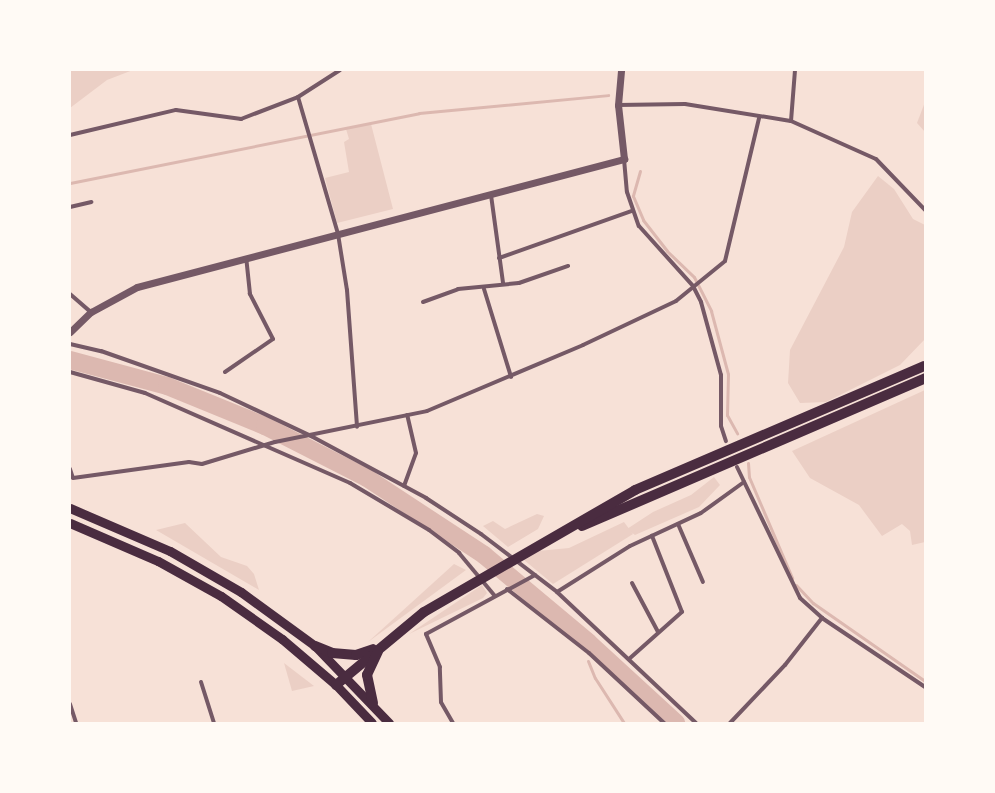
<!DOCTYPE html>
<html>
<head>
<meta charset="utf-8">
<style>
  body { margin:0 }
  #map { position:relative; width:995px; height:793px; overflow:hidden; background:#f7e1d7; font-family:Arial,sans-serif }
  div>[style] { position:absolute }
  .green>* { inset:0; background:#ebcfc5 }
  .stream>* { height:3px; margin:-1.5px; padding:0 1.5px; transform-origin:1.5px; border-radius:1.5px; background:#dcb8b0 }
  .river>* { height:18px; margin:-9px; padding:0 9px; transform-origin:9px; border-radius:9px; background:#dcb8b0 }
  .minor>* { height:4px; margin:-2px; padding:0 2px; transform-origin:2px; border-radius:2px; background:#755966 }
  .tertiary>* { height:7px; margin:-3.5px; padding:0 3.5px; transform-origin:3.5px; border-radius:3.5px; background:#755966 }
  .trunk>* { height:9px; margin:-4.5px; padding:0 4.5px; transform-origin:4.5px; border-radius:4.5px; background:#4a2c40 }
  .motorway>* { height:10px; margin:-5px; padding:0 5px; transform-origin:5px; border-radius:5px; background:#4a2c40 }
  span { translate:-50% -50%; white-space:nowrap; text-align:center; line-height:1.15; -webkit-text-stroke:4px #fffaf5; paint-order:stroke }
  .frame { position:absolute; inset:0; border:71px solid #fffaf5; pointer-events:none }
</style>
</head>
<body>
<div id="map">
  <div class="green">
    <div style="clip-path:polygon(70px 70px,133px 70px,107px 80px,70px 108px)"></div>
    <div style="clip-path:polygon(925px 102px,925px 132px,917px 123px)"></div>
    <div style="clip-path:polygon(371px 124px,393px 209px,337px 223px,325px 178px,349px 172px,344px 142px,349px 139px,346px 129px)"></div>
    <div style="clip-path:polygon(878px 176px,894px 189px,913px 219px,925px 225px,925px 339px,900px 365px,826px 402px,800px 403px,788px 383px,790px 350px,844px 247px,852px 212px)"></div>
    <div style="clip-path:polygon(925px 390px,925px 542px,912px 545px,910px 531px,902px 524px,882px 536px,859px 505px,810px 478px,792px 451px)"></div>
    <div style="clip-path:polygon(714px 477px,720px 485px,699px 507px,635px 535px,627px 529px,653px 512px,691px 495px)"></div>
    <div style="clip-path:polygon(537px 514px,544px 516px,538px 529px,508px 547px,483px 526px,493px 521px,505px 529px)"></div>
    <div style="clip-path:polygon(624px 522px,633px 534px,553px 584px,524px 560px,538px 551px,569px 548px)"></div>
    <div style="clip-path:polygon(185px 523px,221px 557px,247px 566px,254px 574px,259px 590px,156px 530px)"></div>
    <div style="clip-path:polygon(454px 564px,466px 570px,368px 642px)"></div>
    <div style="clip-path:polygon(482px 585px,487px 593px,483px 598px,409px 634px)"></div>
    <div style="clip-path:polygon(284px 663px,314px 686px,292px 691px)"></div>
  </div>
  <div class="stream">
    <div style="left:640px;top:171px;width:26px;rotate:106deg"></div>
    <div style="left:633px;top:196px;width:26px;rotate:67deg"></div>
    <div style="left:643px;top:220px;width:39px;rotate:52deg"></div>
    <div style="left:667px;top:251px;width:37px;rotate:44deg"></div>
    <div style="left:694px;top:277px;width:38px;rotate:63deg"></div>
    <div style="left:711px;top:311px;width:65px;rotate:74.9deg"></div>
    <div style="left:728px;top:374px;width:41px;rotate:91.4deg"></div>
    <div style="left:727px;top:415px;width:21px;rotate:61deg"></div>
    <div style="left:70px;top:183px;width:356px;rotate:-11.3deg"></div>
    <div style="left:419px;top:113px;width:190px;rotate:-5.4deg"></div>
    <div style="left:748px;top:463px;width:14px;rotate:86deg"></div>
    <div style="left:749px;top:477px;width:110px;rotate:66.9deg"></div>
    <div style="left:796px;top:585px;width:25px;rotate:47deg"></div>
    <div style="left:813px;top:603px;width:136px;rotate:34.9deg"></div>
    <div style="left:588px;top:661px;width:18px;rotate:68deg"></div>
    <div style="left:595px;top:678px;width:54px;rotate:57.2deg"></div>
  </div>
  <div class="river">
    <div style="left:70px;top:360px;width:100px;rotate:15deg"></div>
    <div style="left:167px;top:386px;width:106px;rotate:22.2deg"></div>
    <div style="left:265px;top:426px;width:114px;rotate:27deg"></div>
    <div style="left:367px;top:478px;width:140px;rotate:33.3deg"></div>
    <div style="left:484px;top:555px;width:136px;rotate:39.9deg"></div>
    <div style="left:588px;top:642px;width:120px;rotate:42.6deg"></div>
  </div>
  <div class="minor">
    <div style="left:298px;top:97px;width:143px;rotate:73.7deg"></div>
    <div style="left:338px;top:234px;width:57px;rotate:80.9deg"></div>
    <div style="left:347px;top:290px;width:137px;rotate:85.8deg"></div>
    <div style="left:618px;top:105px;width:67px;rotate:-0.9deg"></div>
    <div style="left:685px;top:104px;width:107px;rotate:9.1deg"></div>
    <div style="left:791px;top:121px;width:93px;rotate:24.1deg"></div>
    <div style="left:876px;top:159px;width:71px;rotate:46.1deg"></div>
    <div style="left:791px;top:121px;width:51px;rotate:-85.5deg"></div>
    <div style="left:70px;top:135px;width:109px;rotate:-13.3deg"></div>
    <div style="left:176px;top:110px;width:66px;rotate:7.9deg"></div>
    <div style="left:241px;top:119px;width:61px;rotate:-21.1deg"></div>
    <div style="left:298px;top:97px;width:50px;rotate:-32.7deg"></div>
    <div style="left:624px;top:159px;width:33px;rotate:85deg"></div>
    <div style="left:627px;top:192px;width:36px;rotate:71deg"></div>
    <div style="left:639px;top:226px;width:81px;rotate:48deg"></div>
    <div style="left:693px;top:286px;width:18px;rotate:63deg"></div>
    <div style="left:701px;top:302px;width:76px;rotate:74.7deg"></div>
    <div style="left:721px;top:375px;width:51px;rotate:90deg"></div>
    <div style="left:721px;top:426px;width:16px;rotate:72deg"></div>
    <div style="left:491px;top:195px;width:89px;rotate:82.2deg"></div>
    <div style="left:70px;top:207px;width:22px;rotate:-13deg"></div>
    <div style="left:499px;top:258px;width:141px;rotate:-19.5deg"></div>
    <div style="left:484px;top:289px;width:92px;rotate:72.9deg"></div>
    <div style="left:70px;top:294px;width:28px;rotate:41deg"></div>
    <div style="left:423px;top:302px;width:37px;rotate:-20deg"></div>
    <div style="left:458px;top:289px;width:61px;rotate:-5.6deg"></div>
    <div style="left:519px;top:283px;width:52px;rotate:-19.1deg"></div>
    <div style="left:70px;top:344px;width:32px;rotate:13deg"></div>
    <div style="left:101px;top:351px;width:126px;rotate:19.4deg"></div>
    <div style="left:220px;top:393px;width:101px;rotate:25.3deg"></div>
    <div style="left:311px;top:436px;width:131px;rotate:28.3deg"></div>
    <div style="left:426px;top:498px;width:66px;rotate:33.2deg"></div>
    <div style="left:481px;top:534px;width:96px;rotate:37.3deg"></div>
    <div style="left:557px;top:592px;width:191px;rotate:43.3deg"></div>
    <div style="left:70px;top:372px;width:78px;rotate:15.6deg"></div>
    <div style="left:145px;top:393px;width:224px;rotate:23.7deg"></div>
    <div style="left:350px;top:483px;width:92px;rotate:30.7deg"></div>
    <div style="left:429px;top:530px;width:38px;rotate:37deg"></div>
    <div style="left:459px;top:553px;width:56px;rotate:50.1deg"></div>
    <div style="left:225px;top:372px;width:58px;rotate:-34.5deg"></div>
    <div style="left:273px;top:339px;width:51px;rotate:-117.1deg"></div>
    <div style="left:250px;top:294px;width:36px;rotate:-96deg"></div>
    <div style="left:737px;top:467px;width:145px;rotate:64.3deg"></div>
    <div style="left:800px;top:598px;width:30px;rotate:42deg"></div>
    <div style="left:822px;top:618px;width:124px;rotate:33.8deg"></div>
    <div style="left:70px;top:469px;width:9px;rotate:72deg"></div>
    <div style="left:73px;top:478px;width:117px;rotate:-7.9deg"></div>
    <div style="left:189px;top:462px;width:13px;rotate:9deg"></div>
    <div style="left:202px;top:464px;width:76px;rotate:-16.8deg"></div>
    <div style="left:275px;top:442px;width:155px;rotate:-11.5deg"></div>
    <div style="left:427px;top:411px;width:169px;rotate:-22.9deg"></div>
    <div style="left:583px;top:345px;width:103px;rotate:-25.3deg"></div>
    <div style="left:676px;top:301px;width:63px;rotate:-39.2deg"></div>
    <div style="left:725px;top:261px;width:147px;rotate:-76.6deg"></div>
    <div style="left:404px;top:486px;width:35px;rotate:-70deg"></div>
    <div style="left:416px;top:453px;width:39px;rotate:-103deg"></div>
    <div style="left:678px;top:524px;width:63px;rotate:66.7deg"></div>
    <div style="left:632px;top:583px;width:55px;rotate:62deg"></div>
    <div style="left:507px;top:589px;width:104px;rotate:38deg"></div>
    <div style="left:589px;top:653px;width:103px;rotate:43deg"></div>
    <div style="left:557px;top:592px;width:86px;rotate:-32.2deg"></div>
    <div style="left:630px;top:546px;width:78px;rotate:-24.9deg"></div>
    <div style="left:701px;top:513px;width:53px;rotate:-35.8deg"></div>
    <div style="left:629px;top:659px;width:71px;rotate:-41.6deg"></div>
    <div style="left:682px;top:612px;width:82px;rotate:-111.5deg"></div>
    <div style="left:201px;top:682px;width:43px;rotate:72.4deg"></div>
    <div style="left:70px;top:704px;width:20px;rotate:72deg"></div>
    <div style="left:453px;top:723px;width:24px;rotate:-120deg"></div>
    <div style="left:441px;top:702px;width:35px;rotate:-92deg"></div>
    <div style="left:440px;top:667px;width:36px;rotate:-113deg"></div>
    <div style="left:426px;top:634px;width:124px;rotate:-28.4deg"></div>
    <div style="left:730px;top:723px;width:80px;rotate:-46.5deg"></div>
    <div style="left:785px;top:665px;width:60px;rotate:-51.8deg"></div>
  </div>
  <div class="tertiary">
    <div style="left:70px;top:332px;width:29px;rotate:-44deg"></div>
    <div style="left:91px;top:312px;width:52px;rotate:-28.5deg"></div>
    <div style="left:137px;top:287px;width:504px;rotate:-14.73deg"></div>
    <div style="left:624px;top:159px;width:54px;rotate:-96.3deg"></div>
    <div style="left:618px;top:105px;width:35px;rotate:-85deg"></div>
  </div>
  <div class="trunk">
    <div style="left:70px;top:508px;width:109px;rotate:23.3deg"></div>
    <div style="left:170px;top:551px;width:82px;rotate:30deg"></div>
    <div style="left:241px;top:592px;width:92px;rotate:36.1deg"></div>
    <div style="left:315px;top:646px;width:107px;rotate:46.1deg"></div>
    <div style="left:70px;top:523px;width:96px;rotate:23.4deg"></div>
    <div style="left:158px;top:561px;width:72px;rotate:29.1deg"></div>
    <div style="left:221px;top:596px;width:75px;rotate:35.2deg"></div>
    <div style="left:282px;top:639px;width:71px;rotate:40.4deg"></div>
    <div style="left:336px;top:685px;width:52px;rotate:46.5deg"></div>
  </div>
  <div class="motorway">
    <div style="left:582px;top:526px;width:374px;rotate:-23.3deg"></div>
    <div style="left:315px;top:646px;width:18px;rotate:22deg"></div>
    <div style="left:332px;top:653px;width:24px;rotate:5deg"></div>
    <div style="left:356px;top:655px;width:18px;rotate:-19deg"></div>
    <div style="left:336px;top:685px;width:114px;rotate:-39.7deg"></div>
    <div style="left:424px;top:612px;width:244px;rotate:-30deg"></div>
    <div style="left:635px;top:490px;width:315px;rotate:-23.2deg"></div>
    <div style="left:373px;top:703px;width:29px;rotate:-102deg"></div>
    <div style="left:367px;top:675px;width:26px;rotate:-65deg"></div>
  </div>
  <div class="frame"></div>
</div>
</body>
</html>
